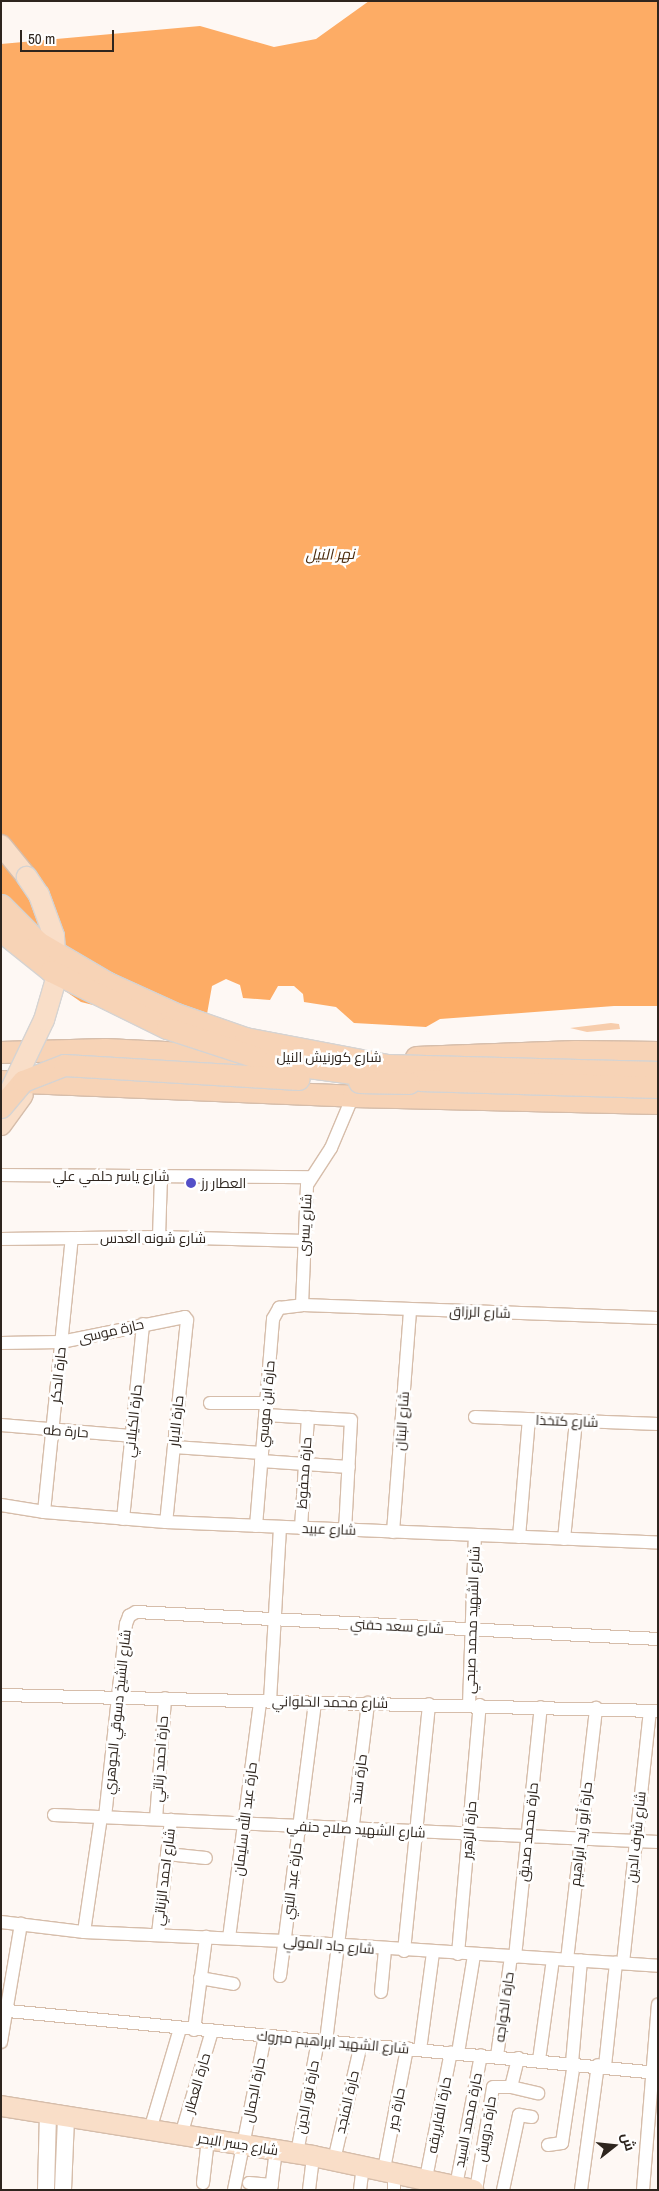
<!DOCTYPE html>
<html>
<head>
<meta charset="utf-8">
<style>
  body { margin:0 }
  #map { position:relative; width:659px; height:2191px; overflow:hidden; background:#fef8f4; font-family:"Archivo Narrow",Cairo,sans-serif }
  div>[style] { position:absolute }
  .green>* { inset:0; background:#f7cdac }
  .water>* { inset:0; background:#fdac65 }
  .roads { filter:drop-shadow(1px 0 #d6bdaa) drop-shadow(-1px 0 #d6bdaa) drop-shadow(0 1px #d6bdaa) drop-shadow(0 -1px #d6bdaa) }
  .minor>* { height:12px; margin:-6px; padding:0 6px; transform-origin:6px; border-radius:6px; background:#fff }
  .tertiary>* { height:16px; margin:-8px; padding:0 8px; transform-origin:8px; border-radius:8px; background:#fff }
  .primary>* { height:20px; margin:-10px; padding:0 10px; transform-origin:10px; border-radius:10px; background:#f9dec8 }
  .trunk>* { height:21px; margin:-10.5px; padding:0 10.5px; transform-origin:10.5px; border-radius:10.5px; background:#f7d3b6 }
  .bridges { filter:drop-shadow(1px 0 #d5d3d2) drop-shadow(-1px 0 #d5d3d2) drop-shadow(0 1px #d5d3d2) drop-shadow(0 -1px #d5d3d2) }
  .primary-bridge>* { height:20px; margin:-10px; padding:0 10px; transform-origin:10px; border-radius:10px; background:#f9dec8 }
  .trunk-bridge>* { height:21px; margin:-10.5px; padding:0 10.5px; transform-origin:10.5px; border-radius:10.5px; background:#f7d3b6 }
  .dots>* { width:14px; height:14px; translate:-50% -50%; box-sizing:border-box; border:2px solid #fff; border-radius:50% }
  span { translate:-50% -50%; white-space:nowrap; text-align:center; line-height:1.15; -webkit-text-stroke:5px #fff; paint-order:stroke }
  .street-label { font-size:14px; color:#2e251e }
  .poi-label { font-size:14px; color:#2e251e }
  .left { translate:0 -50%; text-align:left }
  .water-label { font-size:15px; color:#4b2b0c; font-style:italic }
  .frame { position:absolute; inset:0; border:2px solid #2e251e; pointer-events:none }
  .north { position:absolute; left:589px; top:2121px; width:50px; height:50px; -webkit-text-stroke:4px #fff; paint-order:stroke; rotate:74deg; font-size:14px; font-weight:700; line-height:20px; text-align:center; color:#2e251e }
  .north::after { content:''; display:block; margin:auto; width:18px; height:22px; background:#2e251e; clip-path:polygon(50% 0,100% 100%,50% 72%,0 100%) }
  .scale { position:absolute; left:20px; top:30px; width:94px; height:22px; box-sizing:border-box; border:2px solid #2e251e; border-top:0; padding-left:6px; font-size:15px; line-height:18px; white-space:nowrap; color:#2e251e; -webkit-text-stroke:4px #fff; paint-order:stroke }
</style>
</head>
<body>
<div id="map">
  <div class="green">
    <div style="clip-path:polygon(611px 1023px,619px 1024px,620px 1029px,587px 1032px,570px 1028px)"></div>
  </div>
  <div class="water">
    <div style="clip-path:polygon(369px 1px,658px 1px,658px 1006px,614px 1006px,440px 1019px,426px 1027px,354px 1023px,336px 1007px,304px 1002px,303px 994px,294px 986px,278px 986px,270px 1000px,243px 998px,240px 985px,226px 979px,212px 986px,207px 1014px,93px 1005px,81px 1002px,48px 979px,1px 940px,1px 44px,200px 26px,274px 47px,316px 39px)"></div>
  </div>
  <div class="roads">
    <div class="minor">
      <div style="left:1px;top:1175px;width:309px;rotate:0.4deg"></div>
      <div style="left:159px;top:1237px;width:61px;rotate:-88.1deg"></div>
      <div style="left:1px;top:1239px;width:158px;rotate:-0.7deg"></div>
      <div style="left:159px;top:1237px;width:146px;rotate:1.6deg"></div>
      <div style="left:302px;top:1305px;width:120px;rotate:-87.6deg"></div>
      <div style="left:307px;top:1185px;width:44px;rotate:-57deg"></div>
      <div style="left:331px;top:1148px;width:56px;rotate:-67.1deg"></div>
      <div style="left:1px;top:1343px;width:60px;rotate:-1deg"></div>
      <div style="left:61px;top:1342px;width:126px;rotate:-11.4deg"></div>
      <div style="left:185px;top:1317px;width:4px;rotate:56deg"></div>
      <div style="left:187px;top:1320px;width:203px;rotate:95.9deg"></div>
      <div style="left:210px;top:1403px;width:56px"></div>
      <div style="left:265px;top:1415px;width:86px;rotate:3.3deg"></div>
      <div style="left:351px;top:1420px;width:110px;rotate:93.1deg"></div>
      <div style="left:475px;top:1417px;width:183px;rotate:2.2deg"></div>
      <div style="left:1px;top:1425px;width:130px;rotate:4.8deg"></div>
      <div style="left:174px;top:1447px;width:88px;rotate:3.9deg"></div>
      <div style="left:261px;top:1461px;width:88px;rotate:3.9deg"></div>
      <div style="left:1px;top:1505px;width:44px;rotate:9.2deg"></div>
      <div style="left:44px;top:1512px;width:122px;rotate:4.7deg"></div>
      <div style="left:166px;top:1522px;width:492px;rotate:2.4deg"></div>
      <div style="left:44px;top:1512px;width:275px;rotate:-84.2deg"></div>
      <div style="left:123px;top:1519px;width:196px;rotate:-84.1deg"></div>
      <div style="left:256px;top:1526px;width:208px;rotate:-85.3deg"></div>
      <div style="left:273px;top:1319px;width:13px;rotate:-61deg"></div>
      <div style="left:279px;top:1308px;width:23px;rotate:-7deg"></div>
      <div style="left:302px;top:1305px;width:356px;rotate:2.1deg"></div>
      <div style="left:301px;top:1528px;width:111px;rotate:-86.4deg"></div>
      <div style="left:393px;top:1532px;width:223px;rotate:-85.6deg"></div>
      <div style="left:519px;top:1537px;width:118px;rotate:-85.2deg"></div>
      <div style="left:564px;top:1539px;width:119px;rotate:-84.2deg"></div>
      <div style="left:1px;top:1695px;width:657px;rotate:1.4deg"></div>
      <div style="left:270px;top:1701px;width:174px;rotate:-86.7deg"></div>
      <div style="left:469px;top:1705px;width:170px;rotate:-88deg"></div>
      <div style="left:54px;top:1815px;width:605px;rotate:2.56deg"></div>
      <div style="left:105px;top:1817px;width:194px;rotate:-83.8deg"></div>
      <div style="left:126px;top:1624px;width:9px;rotate:-69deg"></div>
      <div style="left:129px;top:1616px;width:8px;rotate:-30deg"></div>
      <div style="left:136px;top:1612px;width:523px;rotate:2.96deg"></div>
      <div style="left:156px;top:1819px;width:121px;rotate:-85.7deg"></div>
      <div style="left:167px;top:1854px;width:39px;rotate:6deg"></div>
      <div style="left:1px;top:1922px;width:84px;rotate:6.9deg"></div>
      <div style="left:84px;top:1932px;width:200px;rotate:2.6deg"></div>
      <div style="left:284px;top:1941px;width:375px;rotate:3.8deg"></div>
      <div style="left:84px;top:1932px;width:116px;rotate:-81.6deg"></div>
      <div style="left:158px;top:1934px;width:115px;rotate:-83.5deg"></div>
      <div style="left:229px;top:1938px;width:239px;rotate:-82.5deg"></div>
      <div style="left:404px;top:1951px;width:248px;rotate:-84.2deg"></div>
      <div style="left:458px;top:1954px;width:250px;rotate:-85deg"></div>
      <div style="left:515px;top:1957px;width:251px;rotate:-84.1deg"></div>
      <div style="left:567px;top:1960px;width:254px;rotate:-83.4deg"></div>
      <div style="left:623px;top:1963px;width:253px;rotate:-83.9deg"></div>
      <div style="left:280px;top:1976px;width:276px;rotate:-82.7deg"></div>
      <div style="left:200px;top:1978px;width:34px;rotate:10deg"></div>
      <div style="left:381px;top:1992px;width:42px;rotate:-84.6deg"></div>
      <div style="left:8px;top:2011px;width:653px;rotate:5.45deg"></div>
      <div style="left:194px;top:2030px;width:94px;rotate:-82.6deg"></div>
      <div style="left:326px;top:2041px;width:341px;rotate:-82.9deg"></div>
      <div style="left:1px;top:2042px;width:120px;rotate:-80.4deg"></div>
      <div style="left:420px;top:2050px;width:98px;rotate:-82.4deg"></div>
      <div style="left:458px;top:2053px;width:99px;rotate:-80.7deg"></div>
      <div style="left:497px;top:2056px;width:100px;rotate:-82deg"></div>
      <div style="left:539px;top:2060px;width:102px;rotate:-82.1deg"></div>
      <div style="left:572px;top:2063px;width:103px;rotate:-85deg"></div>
      <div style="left:605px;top:2066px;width:104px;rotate:-83.9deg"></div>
      <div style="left:511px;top:2087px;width:28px;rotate:13deg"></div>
      <div style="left:150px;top:2130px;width:105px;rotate:-73.5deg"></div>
      <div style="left:181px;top:2135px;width:109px;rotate:-73.4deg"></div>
      <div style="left:548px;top:2145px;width:14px;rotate:-8deg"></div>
      <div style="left:562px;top:2143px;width:81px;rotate:-81.5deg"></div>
      <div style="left:297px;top:2153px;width:114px;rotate:-79.4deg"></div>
      <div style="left:334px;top:2160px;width:119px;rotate:-76.9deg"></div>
      <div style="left:384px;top:2169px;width:123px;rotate:-79.2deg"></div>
      <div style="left:394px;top:2171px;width:19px;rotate:90deg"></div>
      <div style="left:426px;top:2178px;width:128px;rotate:-78.8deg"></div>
      <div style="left:203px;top:2183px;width:44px;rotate:-83.5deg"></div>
      <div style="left:249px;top:2183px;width:23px;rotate:5deg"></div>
      <div style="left:456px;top:2186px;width:133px;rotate:-79.2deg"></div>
      <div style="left:234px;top:2190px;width:157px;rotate:-78.6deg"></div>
      <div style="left:271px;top:2190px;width:40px;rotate:-82.9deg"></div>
      <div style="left:309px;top:2190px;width:34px;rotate:-83deg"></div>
      <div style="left:360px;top:2190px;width:25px;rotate:-83deg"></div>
      <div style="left:476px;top:2190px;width:104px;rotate:-80.6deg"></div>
      <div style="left:493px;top:2087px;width:18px"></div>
      <div style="left:511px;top:2087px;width:30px;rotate:-76deg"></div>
      <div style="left:503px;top:2190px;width:77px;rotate:-78deg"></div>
      <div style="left:519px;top:2115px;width:13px;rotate:9deg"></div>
      <div style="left:581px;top:2190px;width:126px;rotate:-82.3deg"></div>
      <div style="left:643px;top:2190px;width:186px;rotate:-85.4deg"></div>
    </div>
    <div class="tertiary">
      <div style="left:46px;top:2190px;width:76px;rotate:-88.5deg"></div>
      <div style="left:63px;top:2190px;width:73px;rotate:-87.6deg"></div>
    </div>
    <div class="primary">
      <div style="left:1px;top:845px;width:41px;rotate:50.9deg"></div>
      <div style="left:1px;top:1125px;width:37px;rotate:-54deg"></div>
      <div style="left:1px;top:2106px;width:316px;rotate:9.1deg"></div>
      <div style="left:313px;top:2156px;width:164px;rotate:12deg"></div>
    </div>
    <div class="trunk">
      <div style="left:1px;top:1052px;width:104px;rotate:-1.7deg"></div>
      <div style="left:105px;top:1049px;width:140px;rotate:2.9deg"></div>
      <div style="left:416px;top:1057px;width:159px;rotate:-2.2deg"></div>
      <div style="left:575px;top:1051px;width:83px;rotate:0.7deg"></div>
      <div style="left:1px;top:1081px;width:352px;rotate:2.4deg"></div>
      <div style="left:353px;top:1096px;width:305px;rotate:1.3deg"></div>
    </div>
  </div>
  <div class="bridges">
    <div class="primary-bridge">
      <div style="left:8px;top:1095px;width:83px;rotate:-64.4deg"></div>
      <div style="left:44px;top:1020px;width:43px;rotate:-73.7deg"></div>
      <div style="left:56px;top:979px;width:43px;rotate:-92.7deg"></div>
      <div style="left:54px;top:936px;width:44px;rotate:-110.1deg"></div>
      <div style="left:39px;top:895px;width:22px;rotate:-124deg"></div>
    </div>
    <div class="trunk-bridge">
      <div style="left:1px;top:905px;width:52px;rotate:45deg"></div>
      <div style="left:38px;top:942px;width:81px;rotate:30.4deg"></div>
      <div style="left:108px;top:983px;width:75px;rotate:24.5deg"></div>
      <div style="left:176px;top:1014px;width:73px;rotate:19.2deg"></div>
      <div style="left:245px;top:1038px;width:145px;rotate:10.8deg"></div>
      <div style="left:387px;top:1065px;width:271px;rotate:1.5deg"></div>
      <div style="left:1px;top:931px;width:64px;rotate:38.7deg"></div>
      <div style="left:51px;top:971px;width:129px;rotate:26.2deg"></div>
      <div style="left:167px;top:1028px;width:109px;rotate:18.1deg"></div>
      <div style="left:271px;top:1062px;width:104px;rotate:7.7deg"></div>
      <div style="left:420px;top:1080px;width:238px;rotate:1.7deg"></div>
      <div style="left:359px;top:1082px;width:50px;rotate:1.1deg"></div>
      <div style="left:1px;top:1107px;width:34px;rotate:-50deg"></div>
      <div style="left:23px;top:1081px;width:44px;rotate:-21.3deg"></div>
      <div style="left:64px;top:1065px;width:235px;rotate:3.4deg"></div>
    </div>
  </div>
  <div class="dots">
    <div style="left:191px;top:1183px;background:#544fc7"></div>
  </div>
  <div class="street-label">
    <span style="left:329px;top:1057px">شارع كورنيش النيل</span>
    <span style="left:111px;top:1176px">شارع ياسر حلمي علي</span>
    <span style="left:305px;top:1225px;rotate:-87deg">شارع يسرى</span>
    <span style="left:153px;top:1238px">شارع شونه العدس</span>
    <span style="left:480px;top:1312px;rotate:2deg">شارع الرزاق</span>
    <span style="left:111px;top:1331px;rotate:-13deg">حارة موسى</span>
    <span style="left:58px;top:1375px;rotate:-84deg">حارة الحكر</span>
    <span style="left:266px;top:1404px;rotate:-85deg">حارة ابن موسي</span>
    <span style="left:133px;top:1421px;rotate:-84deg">حارة الكيلاني</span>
    <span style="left:176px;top:1421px;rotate:-84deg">حارة الابار</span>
    <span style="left:402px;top:1421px;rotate:-86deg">شارع البنان</span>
    <span style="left:567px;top:1421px;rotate:2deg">شارع كتخذا</span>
    <span style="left:66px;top:1431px;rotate:4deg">حارة طه</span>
    <span style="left:304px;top:1473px;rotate:-86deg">حارة محفوظ</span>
    <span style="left:329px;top:1529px;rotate:2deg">شارع عبيد</span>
    <span style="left:472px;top:1620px;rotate:-88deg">شارع الشهيد محمد صبحي</span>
    <span style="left:397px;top:1626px;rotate:3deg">شارع سعد حفني</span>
    <span style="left:330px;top:1702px;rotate:1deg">شارع محمد الحلواني</span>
    <span style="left:117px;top:1712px;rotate:-84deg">شارع الشيخ دسوقي الجوهري</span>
    <span style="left:160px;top:1759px;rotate:-86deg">حارة احمد زناتي</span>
    <span style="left:359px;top:1779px;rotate:-83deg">حارة سند</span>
    <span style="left:245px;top:1819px;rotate:-83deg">حارة عبد الله سليمان</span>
    <span style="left:356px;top:1829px;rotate:3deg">شارع الشهيد صلاح حنفي</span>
    <span style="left:469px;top:1830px;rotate:-85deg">حارة الزهير</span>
    <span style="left:528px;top:1832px;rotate:-84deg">حارة محمد صديق</span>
    <span style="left:581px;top:1834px;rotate:-83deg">حارة أبو زيد ابراهيم</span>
    <span style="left:636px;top:1837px;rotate:-84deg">شارع شرف الدين</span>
    <span style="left:164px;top:1877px;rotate:-83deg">شارع احمد الزناتي</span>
    <span style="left:292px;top:1881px;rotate:-83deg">حارة عبد النبي</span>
    <span style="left:329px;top:1945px;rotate:5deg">شارع جاد المولي</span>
    <span style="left:504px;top:2007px;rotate:-82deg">حارة الخواجه</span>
    <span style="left:333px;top:2042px;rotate:5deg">شارع الشهيد ابراهيم مبروك</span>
    <span style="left:197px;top:2083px;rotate:-74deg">حارة العطار</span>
    <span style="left:254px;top:2090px;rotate:-79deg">حارة الجمال</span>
    <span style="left:307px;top:2097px;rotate:-79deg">حارة نور الدين</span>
    <span style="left:347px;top:2102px;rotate:-77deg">حارة المنجد</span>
    <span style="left:396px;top:2109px;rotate:-79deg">حارة جبر</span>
    <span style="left:439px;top:2115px;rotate:-79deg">حارة الفابريقه</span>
    <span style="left:468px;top:2120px;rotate:-79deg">حارة محمد السيد</span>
    <span style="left:486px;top:2129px;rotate:-81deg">حارة درويش</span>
    <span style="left:238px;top:2144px;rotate:9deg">شارع جسر البحر</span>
  </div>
  <div class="poi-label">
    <span class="left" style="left:201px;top:1183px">العطار رز</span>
  </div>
  <div class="water-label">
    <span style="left:330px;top:554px;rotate:-1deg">نهر النيل</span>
  </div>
  <div class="frame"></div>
  <div class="north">ش</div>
  <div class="scale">50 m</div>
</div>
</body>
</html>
